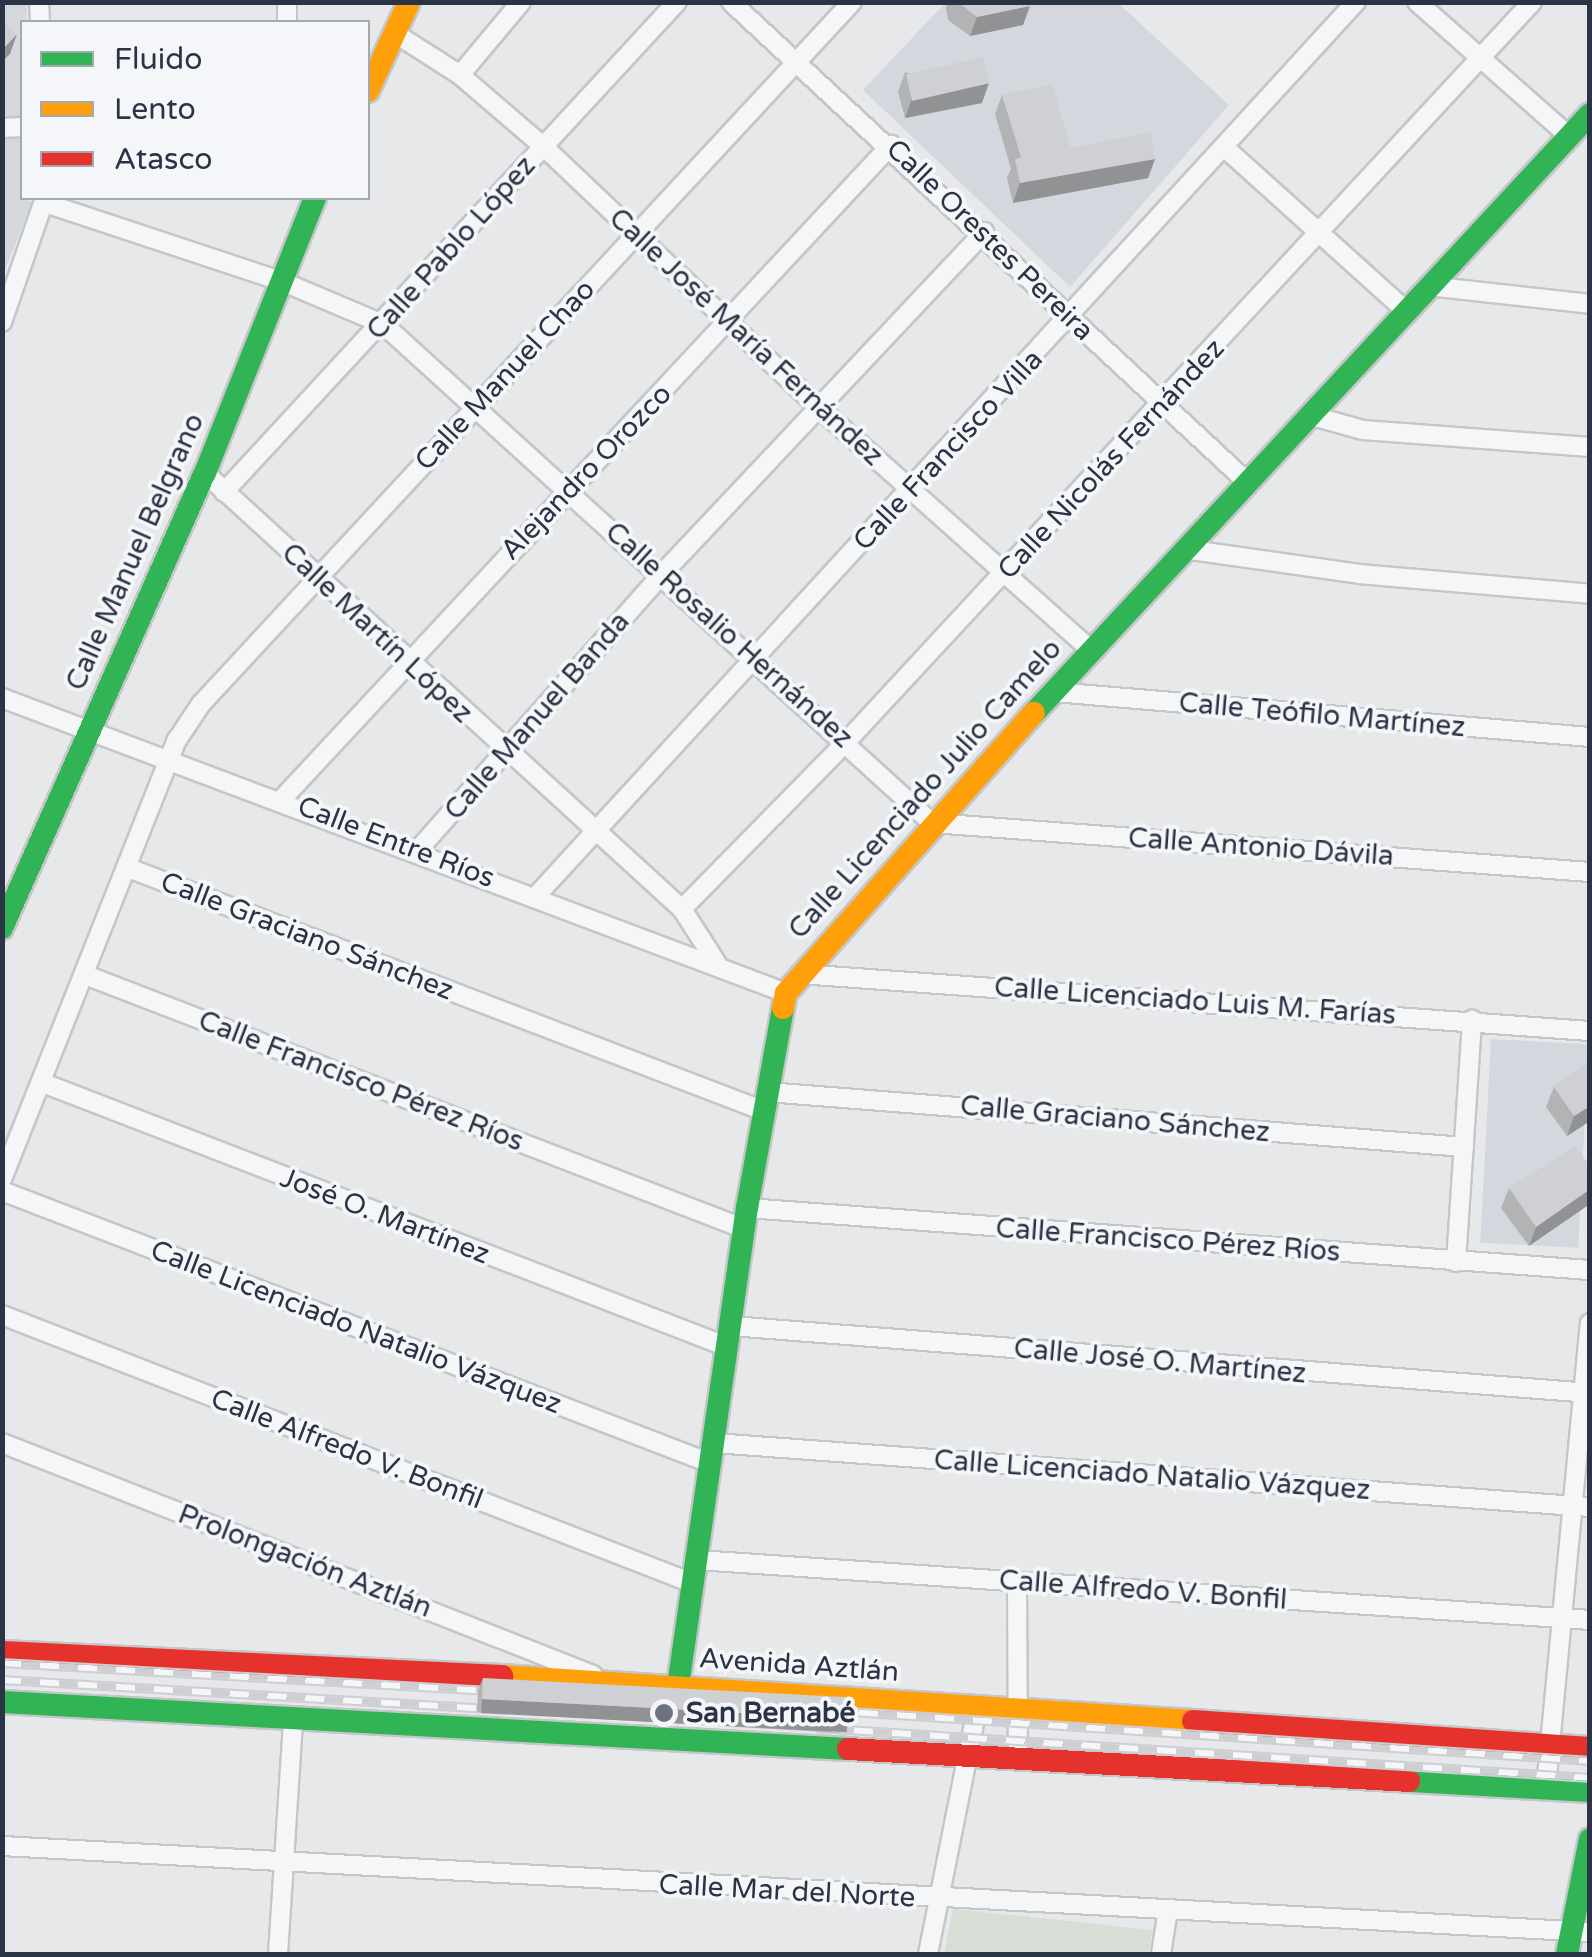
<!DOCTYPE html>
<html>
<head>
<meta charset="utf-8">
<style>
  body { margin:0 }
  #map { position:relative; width:1592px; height:1957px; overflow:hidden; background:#e6e8ea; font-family:"Varela Round",sans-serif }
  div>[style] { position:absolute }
  .built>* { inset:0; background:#d4d7dd; transform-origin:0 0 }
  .green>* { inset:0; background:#d6ded6 }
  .roads { filter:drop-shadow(2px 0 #c4c6c8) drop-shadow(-2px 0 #c4c6c8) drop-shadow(0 2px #c4c6c8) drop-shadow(0 -2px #c4c6c8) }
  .street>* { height:18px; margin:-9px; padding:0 9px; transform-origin:9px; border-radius:9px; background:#f5f6f7 }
  .fast>* { height:22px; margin:-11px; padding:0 11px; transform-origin:11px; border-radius:11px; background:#30b455 }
  .slow>* { height:22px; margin:-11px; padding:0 11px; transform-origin:11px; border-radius:11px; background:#ff9f0a }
  .jam>* { height:22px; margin:-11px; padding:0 11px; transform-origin:11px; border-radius:11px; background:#e5322d }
  .rail>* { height:10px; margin-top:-5px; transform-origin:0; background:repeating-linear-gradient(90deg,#f4f6f9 0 19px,#cecfd2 0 38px); box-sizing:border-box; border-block:2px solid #cecfd2 }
  .wall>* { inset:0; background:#b1b3b5 }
  .shaded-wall>* { inset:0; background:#909294; transform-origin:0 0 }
  .building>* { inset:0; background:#ced0d3; transform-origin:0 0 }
  .dots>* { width:28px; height:28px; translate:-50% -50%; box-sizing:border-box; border:5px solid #f4f6f9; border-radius:50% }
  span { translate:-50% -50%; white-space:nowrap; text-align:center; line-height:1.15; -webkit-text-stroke:8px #f4f6f9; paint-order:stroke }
  .street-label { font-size:28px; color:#2b3445 }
  .poi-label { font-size:28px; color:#2b3445; font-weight:700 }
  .left { translate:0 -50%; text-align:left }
  .frame { position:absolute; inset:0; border:5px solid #2b3445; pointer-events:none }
  .legend { position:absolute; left:20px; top:20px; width:350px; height:180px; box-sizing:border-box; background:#f4f6f9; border:2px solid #a4a8b1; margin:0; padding:12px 18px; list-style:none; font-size:30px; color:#2b3445 }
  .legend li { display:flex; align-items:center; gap:20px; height:50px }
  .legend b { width:50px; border:2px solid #a4a8b1 }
</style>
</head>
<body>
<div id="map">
  <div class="built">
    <div style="clip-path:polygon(1117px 2px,1229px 105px,1070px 287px,863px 90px,945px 3px)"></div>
    <div style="clip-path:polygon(3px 3px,27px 3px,22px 198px,32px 202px,3px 275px)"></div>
    <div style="left:1491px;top:1039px;width:98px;height:204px;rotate:3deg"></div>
  </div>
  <div class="green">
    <div style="clip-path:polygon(953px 1909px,1153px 1930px,1148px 1954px,944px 1954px)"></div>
  </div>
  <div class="roads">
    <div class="street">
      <div style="left:39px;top:2px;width:20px;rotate:87deg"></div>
      <div style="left:287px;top:2px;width:20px;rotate:90deg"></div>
      <div style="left:731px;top:2px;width:703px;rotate:42.93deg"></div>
      <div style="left:1417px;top:2px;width:203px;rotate:41.4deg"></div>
      <div style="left:396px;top:34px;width:76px;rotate:32.6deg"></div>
      <div style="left:460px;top:75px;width:111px;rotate:40.6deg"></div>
      <div style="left:544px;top:147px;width:376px;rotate:43.5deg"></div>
      <div style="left:817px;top:406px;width:365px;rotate:41.7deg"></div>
      <div style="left:460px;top:75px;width:95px;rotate:-50.1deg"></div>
      <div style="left:2px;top:128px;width:20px;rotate:-3deg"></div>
      <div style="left:1224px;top:147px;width:242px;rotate:42deg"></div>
      <div style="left:45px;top:203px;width:249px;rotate:18.3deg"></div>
      <div style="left:281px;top:281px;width:111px;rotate:22.9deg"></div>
      <div style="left:383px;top:324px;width:742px;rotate:42.27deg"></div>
      <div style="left:932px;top:823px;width:660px;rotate:4.26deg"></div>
      <div style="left:1428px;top:286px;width:163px;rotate:6.3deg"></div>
      <div style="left:2px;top:322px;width:131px;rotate:-70.9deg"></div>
      <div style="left:1309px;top:415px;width:56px;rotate:15.5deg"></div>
      <div style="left:1363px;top:430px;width:228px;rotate:4.3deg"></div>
      <div style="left:205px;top:473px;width:646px;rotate:42.43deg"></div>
      <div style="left:682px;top:909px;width:63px;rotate:57.3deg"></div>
      <div style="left:224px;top:492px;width:667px;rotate:-47.25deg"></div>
      <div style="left:1184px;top:549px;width:177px;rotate:8.1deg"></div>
      <div style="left:1359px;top:574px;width:232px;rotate:4.9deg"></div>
      <div style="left:1054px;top:692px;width:538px;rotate:4.8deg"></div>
      <div style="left:2px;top:698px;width:838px;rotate:20.62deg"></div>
      <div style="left:282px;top:799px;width:894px;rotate:-47.04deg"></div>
      <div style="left:418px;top:850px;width:368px;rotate:-48.5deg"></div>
      <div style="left:662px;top:574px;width:470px;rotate:-46.7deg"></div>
      <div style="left:131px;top:869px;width:678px;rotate:20.92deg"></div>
      <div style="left:537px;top:895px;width:1212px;rotate:-47.48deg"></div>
      <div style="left:682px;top:909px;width:235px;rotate:-45.5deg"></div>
      <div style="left:847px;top:741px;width:1008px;rotate:-47.17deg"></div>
      <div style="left:800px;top:974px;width:792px;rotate:4.13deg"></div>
      <div style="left:88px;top:976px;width:704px;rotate:21.06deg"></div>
      <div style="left:43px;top:1083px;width:734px;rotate:21.08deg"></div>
      <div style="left:767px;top:1092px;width:699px;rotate:4.51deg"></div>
      <div style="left:2px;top:1179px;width:473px;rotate:-68.3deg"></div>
      <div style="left:177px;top:740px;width:43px;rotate:-56.3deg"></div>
      <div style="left:201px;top:704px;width:957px;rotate:-47.16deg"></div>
      <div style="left:2px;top:1191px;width:758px;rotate:21.02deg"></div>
      <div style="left:747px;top:1208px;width:845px;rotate:4.21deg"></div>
      <div style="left:1456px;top:1262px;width:243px;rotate:-86.2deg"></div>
      <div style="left:2px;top:1315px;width:740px;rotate:21.23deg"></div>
      <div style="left:731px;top:1326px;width:862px;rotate:4.46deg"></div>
      <div style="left:2px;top:1443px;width:635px;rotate:21.43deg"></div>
      <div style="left:714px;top:1443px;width:878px;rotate:4.18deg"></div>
      <div style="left:697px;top:1560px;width:895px;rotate:3.84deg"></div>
      <div style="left:1017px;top:1581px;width:176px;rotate:89.7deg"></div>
      <div style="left:1546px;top:1787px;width:466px;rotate:-84.6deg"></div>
      <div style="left:2px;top:1846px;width:1590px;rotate:3.1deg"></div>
      <div style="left:278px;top:1954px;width:234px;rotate:-86.3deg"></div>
      <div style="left:928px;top:1954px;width:250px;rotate:-78.7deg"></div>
      <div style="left:1161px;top:1954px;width:45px;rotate:-81deg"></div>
    </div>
    <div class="fast">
      <div style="left:1034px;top:713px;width:817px;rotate:-47.13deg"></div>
      <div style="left:2px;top:928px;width:498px;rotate:-66deg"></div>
      <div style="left:205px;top:473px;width:296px;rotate:-68.2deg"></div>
      <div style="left:678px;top:1686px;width:483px;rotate:-81.8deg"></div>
      <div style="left:747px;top:1208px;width:203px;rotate:-79.8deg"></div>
      <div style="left:2px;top:1702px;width:847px;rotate:3.18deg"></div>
      <div style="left:1409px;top:1781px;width:181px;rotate:3.2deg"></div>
      <div style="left:1567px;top:1954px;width:117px;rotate:-78.7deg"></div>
    </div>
    <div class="slow">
      <div style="left:368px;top:91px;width:98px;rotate:-65.3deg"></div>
      <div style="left:783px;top:1008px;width:15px;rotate:-79deg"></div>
      <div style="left:786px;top:993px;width:374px;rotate:-48.5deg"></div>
      <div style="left:502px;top:1676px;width:692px;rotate:3.73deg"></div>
    </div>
    <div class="jam">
      <div style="left:2px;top:1652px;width:501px;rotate:2.75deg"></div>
      <div style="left:1193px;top:1721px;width:398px;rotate:3.9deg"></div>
      <div style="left:848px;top:1749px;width:562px;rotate:3.26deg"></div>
    </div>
  </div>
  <div class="rail">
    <div style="left:2px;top:1663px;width:506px;rotate:3.29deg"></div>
    <div style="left:2px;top:1680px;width:506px;rotate:3.4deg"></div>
    <div style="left:821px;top:1710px;width:771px;rotate:3.79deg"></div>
    <div style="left:816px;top:1728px;width:776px;rotate:3.7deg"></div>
  </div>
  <div class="wall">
    <div style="clip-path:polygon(948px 2px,1030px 2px,1023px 25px,970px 36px,948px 20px,946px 8px)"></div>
    <div style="clip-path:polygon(905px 72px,982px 103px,905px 118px,898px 92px)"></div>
    <div style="clip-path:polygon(1002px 95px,1071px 148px,1155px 159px,1148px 178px,1013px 203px,1007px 178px,1011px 169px,995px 114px)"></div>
    <div style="clip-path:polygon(1590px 1061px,1590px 1121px,1567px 1136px,1546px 1107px,1554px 1087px)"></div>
    <div style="clip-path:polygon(1590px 1166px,1529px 1246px,1501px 1208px,1509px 1188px)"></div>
    <div style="clip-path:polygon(483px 1678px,842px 1733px,477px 1712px,478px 1691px)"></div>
  </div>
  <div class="shaded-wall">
    <div style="clip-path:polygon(1030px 6px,1023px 25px,970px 36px,977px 17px)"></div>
    <div style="clip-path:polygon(17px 34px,10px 54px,2px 62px,2px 50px)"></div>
    <div style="clip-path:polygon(989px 83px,982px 103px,905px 118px,912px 98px)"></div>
    <div style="clip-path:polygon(1155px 159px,1148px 178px,1013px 203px,1020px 183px)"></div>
    <div style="clip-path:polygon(1590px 1106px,1590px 1121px,1567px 1136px,1574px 1116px)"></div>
    <div style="clip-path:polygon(1590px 1189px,1590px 1204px,1529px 1246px,1536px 1227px)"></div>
    <div style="left:482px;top:1699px;width:366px;height:14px;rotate:3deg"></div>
  </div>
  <div class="building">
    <div style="clip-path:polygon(958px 2px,1030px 2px,1030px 6px,977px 17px)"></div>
    <div style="clip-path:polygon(2px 22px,17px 34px,2px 50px)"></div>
    <div style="left:983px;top:57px;width:27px;height:79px;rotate:77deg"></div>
    <div style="clip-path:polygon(1052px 84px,1071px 148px,1151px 132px,1155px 159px,1020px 183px,1015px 159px,1021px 157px,1002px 95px)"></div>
    <div style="clip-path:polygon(1590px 1061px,1590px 1106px,1574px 1116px,1554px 1087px)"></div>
    <div style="clip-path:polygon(1575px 1146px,1590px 1166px,1590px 1189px,1536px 1227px,1509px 1188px)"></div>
    <div style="left:483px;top:1678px;width:366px;height:21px;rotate:3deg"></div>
  </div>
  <div class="dots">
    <div style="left:664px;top:1713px;background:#6c737f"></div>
  </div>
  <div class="street-label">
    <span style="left:990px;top:240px;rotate:44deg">Calle Orestes Pereira</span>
    <span style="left:451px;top:248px;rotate:-48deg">Calle Pablo López</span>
    <span style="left:746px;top:337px;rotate:43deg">Calle José María Fernández</span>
    <span style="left:505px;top:375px;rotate:-47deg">Calle Manuel Chao</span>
    <span style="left:948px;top:450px;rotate:-47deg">Calle Francisco Villa</span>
    <span style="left:1111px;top:459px;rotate:-47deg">Calle Nicolás Fernández</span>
    <span style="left:586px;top:472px;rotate:-46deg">Alejandro Orozco</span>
    <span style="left:135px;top:552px;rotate:-66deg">Calle Manuel Belgrano</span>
    <span style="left:377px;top:633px;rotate:43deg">Calle Martín López</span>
    <span style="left:729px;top:635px;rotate:42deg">Calle Rosalio Hernández</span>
    <span style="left:1322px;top:715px;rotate:5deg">Calle Teófilo Martínez</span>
    <span style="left:537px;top:716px;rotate:-49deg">Calle Manuel Banda</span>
    <span style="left:925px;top:789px;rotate:-48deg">Calle Licenciado Julio Camelo</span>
    <span style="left:396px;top:842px;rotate:21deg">Calle Entre Ríos</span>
    <span style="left:1261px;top:847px;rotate:4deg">Calle Antonio Dávila</span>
    <span style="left:307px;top:936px;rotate:21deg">Calle Graciano Sánchez</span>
    <span style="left:1195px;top:1001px;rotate:4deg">Calle Licenciado Luis M. Farías</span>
    <span style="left:361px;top:1081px;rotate:21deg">Calle Francisco Pérez Ríos</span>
    <span style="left:1115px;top:1119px;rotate:5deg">Calle Graciano Sánchez</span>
    <span style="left:385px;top:1216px;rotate:21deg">José O. Martínez</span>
    <span style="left:1168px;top:1240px;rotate:4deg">Calle Francisco Pérez Ríos</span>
    <span style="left:356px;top:1327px;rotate:21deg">Calle Licenciado Natalio Vázquez</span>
    <span style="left:1160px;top:1361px;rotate:5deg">Calle José O. Martínez</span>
    <span style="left:347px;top:1449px;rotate:21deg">Calle Alfredo V. Bonfil</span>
    <span style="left:1152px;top:1475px;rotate:4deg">Calle Licenciado Natalio Vázquez</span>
    <span style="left:305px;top:1561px;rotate:21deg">Prolongación Aztlán</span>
    <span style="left:1143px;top:1590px;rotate:4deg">Calle Alfredo V. Bonfil</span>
    <span style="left:799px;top:1665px;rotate:4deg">Avenida Aztlán</span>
    <span style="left:787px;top:1891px;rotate:3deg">Calle Mar del Norte</span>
  </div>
  <div class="poi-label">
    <span class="left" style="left:686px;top:1713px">San Bernabé</span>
  </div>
  <div class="frame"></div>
  <ul class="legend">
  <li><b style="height:12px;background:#30b455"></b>Fluido</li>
  <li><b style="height:12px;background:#ff9f0a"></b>Lento</li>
  <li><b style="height:12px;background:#e5322d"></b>Atasco</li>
  </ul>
</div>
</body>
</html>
